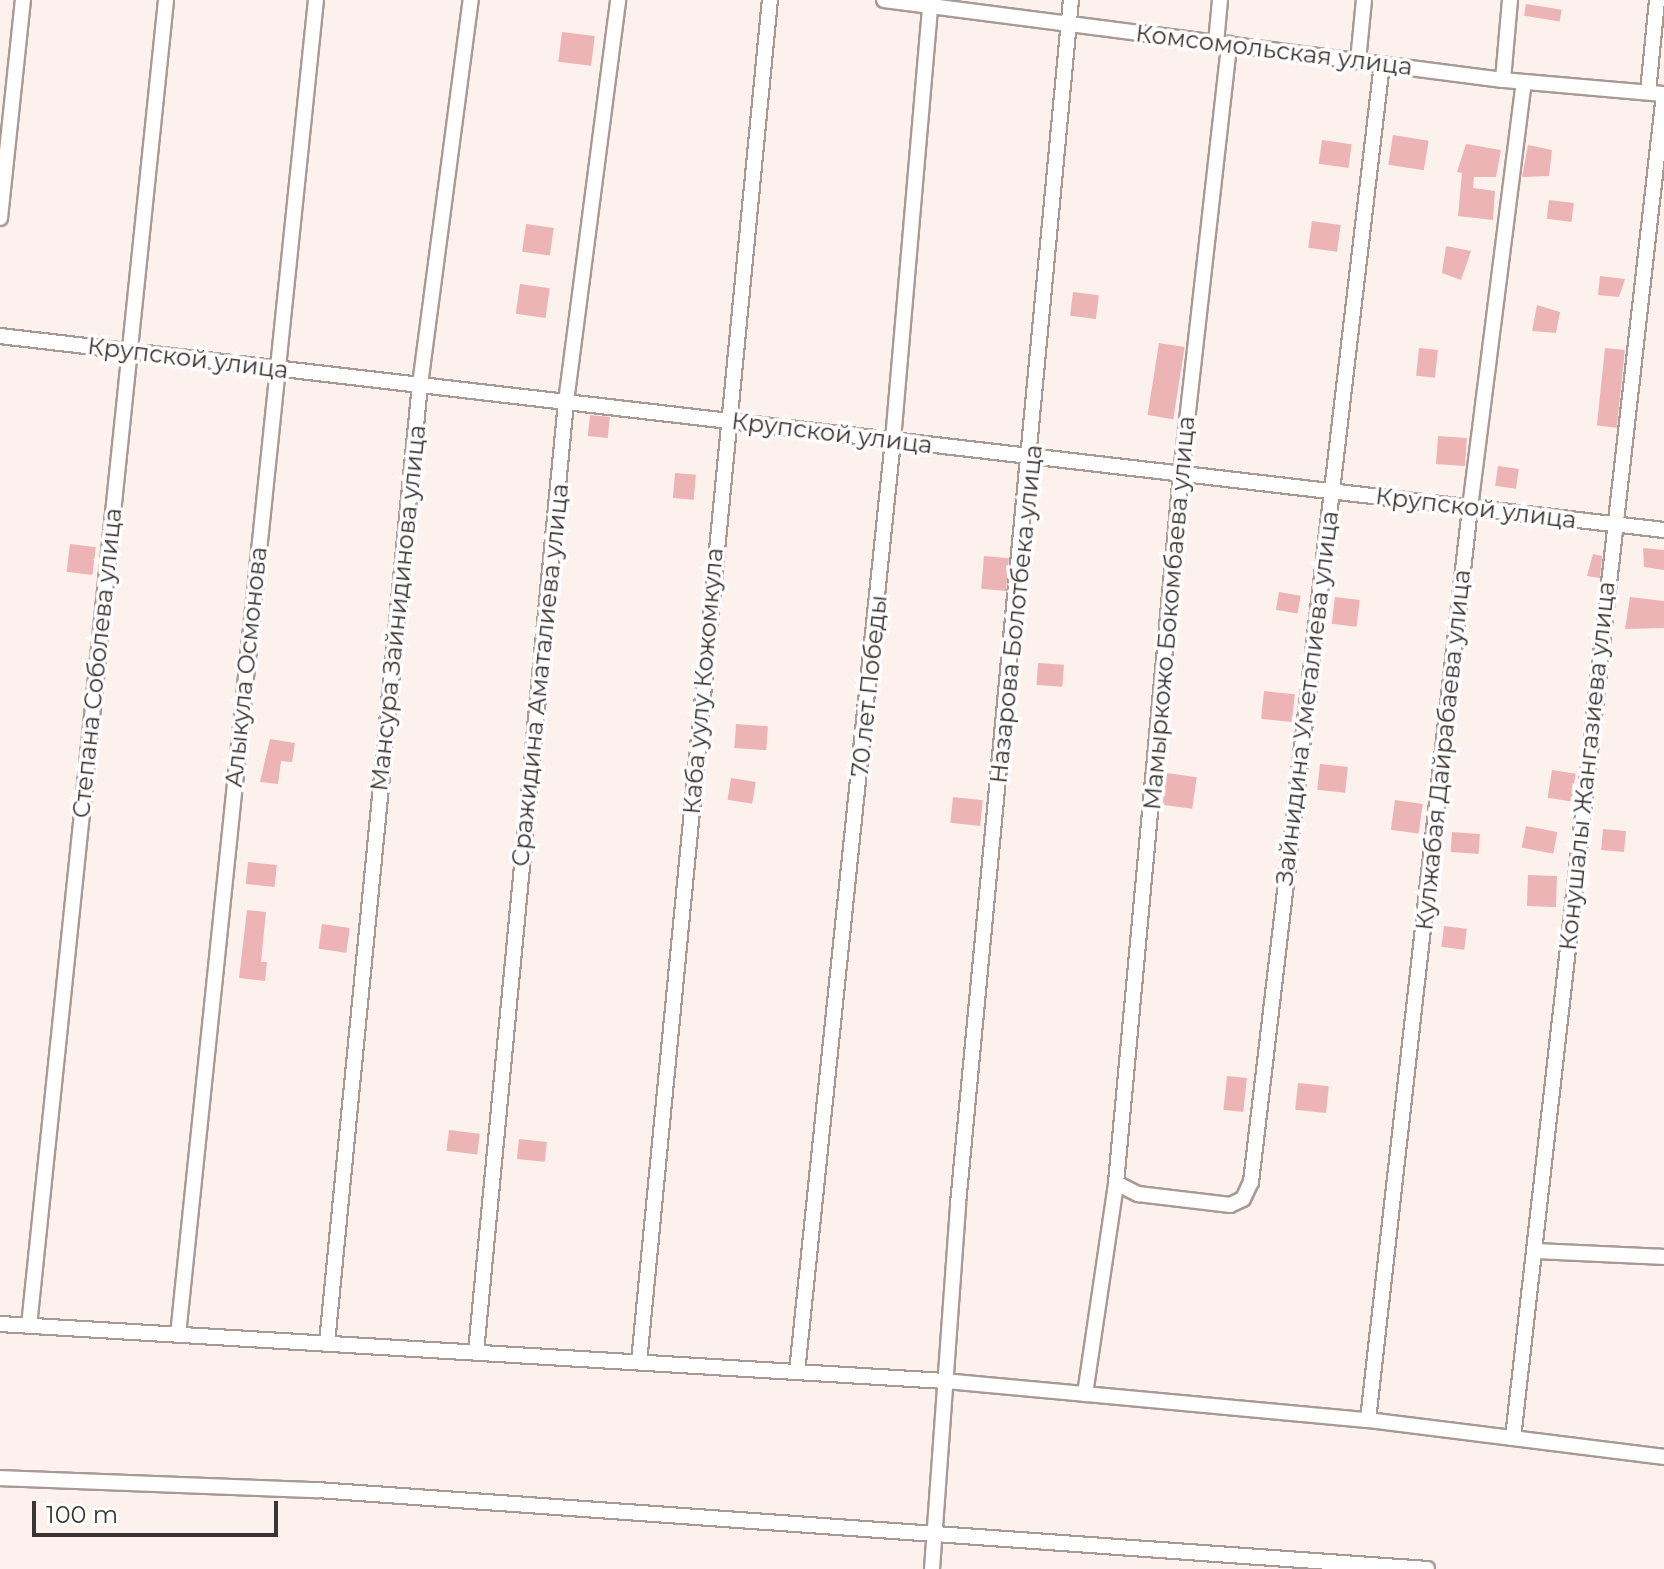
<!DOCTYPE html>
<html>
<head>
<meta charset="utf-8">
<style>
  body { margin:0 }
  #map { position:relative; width:1664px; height:1569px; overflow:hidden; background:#fdf1ee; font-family:Montserrat,sans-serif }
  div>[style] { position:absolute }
  .building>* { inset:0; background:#edb4b6; transform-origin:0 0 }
  .roads { filter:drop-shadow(2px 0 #a79a96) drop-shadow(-2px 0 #a79a96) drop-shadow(0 2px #a79a96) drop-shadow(0 -2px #a79a96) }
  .street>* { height:14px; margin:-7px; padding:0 7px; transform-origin:7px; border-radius:7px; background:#fff }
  span { translate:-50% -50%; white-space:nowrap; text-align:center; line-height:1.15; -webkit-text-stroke:7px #fff; paint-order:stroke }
  .street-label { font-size:24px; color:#3a3433 }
  .scale { position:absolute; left:32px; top:1501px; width:246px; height:36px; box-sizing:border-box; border:4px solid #3a3433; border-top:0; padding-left:10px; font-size:24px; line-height:28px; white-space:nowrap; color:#3a3433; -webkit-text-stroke:6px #fff; paint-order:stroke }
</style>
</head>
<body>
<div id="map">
  <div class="building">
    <div style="left:1526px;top:4px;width:36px;height:12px;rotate:9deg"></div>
    <div style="left:562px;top:32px;width:33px;height:30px;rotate:7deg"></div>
    <div style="left:1393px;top:135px;width:36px;height:30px;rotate:9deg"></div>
    <div style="left:1322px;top:140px;width:30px;height:24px;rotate:8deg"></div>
    <div style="clip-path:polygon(1466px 144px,1501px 150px,1496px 177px,1474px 177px,1473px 188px,1495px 191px,1493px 220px,1458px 216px,1462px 173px,1457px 172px)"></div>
    <div style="clip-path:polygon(1528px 145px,1552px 150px,1549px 176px,1522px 177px)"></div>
    <div style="left:1549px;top:200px;width:25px;height:19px;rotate:7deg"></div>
    <div style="left:1312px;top:221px;width:29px;height:27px;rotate:8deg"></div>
    <div style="left:526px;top:224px;width:28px;height:28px;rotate:8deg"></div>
    <div style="clip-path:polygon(1446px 246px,1471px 251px,1461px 280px,1442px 273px)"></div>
    <div style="clip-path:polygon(1600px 276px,1625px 279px,1619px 297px,1598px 295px)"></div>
    <div style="left:520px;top:284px;width:30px;height:30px;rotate:8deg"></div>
    <div style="left:1073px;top:292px;width:26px;height:24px;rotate:7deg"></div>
    <div style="clip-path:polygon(1537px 305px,1560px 312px,1556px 333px,1532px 331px)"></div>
    <div style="left:1159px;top:343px;width:26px;height:73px;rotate:9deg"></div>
    <div style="left:1419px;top:348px;width:19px;height:28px;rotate:6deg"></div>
    <div style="left:1605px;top:348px;width:20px;height:78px;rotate:6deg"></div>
    <div style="left:590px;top:415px;width:20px;height:21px;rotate:6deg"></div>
    <div style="left:1438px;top:436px;width:29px;height:28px;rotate:4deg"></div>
    <div style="left:1498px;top:466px;width:21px;height:20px;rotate:8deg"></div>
    <div style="left:675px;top:473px;width:21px;height:25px;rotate:5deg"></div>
    <div style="left:70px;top:544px;width:26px;height:28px;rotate:7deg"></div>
    <div style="clip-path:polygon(1643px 548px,1664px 550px,1664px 570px,1644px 567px)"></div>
    <div style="clip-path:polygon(1593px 554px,1602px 556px,1600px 578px,1587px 576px)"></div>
    <div style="left:984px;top:556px;width:25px;height:33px;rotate:5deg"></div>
    <div style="left:1279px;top:592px;width:22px;height:18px;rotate:10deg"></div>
    <div style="left:1335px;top:597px;width:25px;height:27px;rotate:7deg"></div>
    <div style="clip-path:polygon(1630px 597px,1664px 601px,1664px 628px,1625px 629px)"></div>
    <div style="left:1038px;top:663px;width:26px;height:22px;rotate:4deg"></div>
    <div style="left:1264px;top:691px;width:31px;height:28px;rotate:6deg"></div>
    <div style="left:736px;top:724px;width:32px;height:24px;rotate:4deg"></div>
    <div style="clip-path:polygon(270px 739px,295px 743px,292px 762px,281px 761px,278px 784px,260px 782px)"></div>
    <div style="left:1320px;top:764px;width:28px;height:26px;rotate:6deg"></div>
    <div style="left:1552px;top:770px;width:24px;height:28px;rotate:9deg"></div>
    <div style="left:1167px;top:773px;width:30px;height:32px;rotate:8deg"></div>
    <div style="left:731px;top:778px;width:25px;height:22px;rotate:9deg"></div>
    <div style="left:953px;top:797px;width:30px;height:26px;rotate:6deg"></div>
    <div style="left:1395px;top:800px;width:28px;height:30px;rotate:8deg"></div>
    <div style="left:1526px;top:826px;width:32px;height:22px;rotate:11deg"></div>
    <div style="left:1603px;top:829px;width:23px;height:21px;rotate:5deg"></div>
    <div style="left:1452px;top:832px;width:28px;height:20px;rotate:4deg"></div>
    <div style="left:248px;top:862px;width:29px;height:22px;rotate:6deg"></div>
    <div style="left:1528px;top:875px;width:29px;height:31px;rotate:2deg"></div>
    <div style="clip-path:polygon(247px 910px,266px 912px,261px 962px,267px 962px,265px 981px,239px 978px)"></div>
    <div style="left:322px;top:924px;width:28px;height:25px;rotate:8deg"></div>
    <div style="left:1444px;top:926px;width:23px;height:21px;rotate:7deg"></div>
    <div style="left:1227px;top:1076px;width:20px;height:34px;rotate:6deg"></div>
    <div style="left:1298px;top:1083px;width:31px;height:27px;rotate:6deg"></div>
    <div style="left:449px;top:1130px;width:31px;height:21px;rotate:7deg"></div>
    <div style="left:519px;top:1139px;width:28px;height:20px;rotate:6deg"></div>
  </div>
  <div class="roads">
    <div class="street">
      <div style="left:884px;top:0;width:624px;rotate:7.36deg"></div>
      <div style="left:1503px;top:80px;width:162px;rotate:5deg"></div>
      <div style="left:1216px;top:43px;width:43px;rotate:-84.7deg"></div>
      <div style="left:1358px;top:61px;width:61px;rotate:-84.4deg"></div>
      <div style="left:1503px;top:80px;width:80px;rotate:-85deg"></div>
      <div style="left:1648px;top:92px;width:92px;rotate:-84.4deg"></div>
      <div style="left:0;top:218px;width:219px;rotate:-84deg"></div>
      <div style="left:0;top:336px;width:1675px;rotate:6.65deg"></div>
      <div style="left:1116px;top:1183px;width:25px;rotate:27deg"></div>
      <div style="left:1138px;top:1194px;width:93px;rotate:6.8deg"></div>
      <div style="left:1230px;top:1205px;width:14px;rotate:-25deg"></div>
      <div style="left:1243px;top:1199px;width:19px;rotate:-65deg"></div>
      <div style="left:1251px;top:1182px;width:1126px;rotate:-83.32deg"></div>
      <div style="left:1537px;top:1251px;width:127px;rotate:2.7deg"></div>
      <div style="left:0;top:1324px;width:947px;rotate:3.45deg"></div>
      <div style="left:945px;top:1381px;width:425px;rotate:5.3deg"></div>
      <div style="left:1368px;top:1420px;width:298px;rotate:7.1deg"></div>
      <div style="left:29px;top:1326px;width:1333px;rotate:-84.1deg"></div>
      <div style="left:178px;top:1335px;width:1342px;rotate:-84.1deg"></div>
      <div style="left:327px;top:1343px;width:963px;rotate:-84.46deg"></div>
      <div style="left:420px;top:385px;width:388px;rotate:-82.5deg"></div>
      <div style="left:476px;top:1352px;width:954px;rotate:-84.59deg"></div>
      <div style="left:566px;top:402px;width:405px;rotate:-82.6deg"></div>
      <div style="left:639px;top:1362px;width:1368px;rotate:-84.51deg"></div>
      <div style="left:797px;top:1372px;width:937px;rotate:-84.12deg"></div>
      <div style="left:893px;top:440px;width:442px;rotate:-85.1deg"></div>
      <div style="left:1085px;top:1394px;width:213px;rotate:-81.6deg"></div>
      <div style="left:1116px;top:1183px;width:712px;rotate:-84.76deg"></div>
      <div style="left:1181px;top:474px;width:433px;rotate:-83.6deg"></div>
      <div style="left:1368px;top:1420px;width:918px;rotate:-83.62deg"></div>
      <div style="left:1470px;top:508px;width:429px;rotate:-82.8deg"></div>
      <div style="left:1513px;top:1438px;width:1352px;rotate:-83.59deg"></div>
      <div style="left:0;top:1478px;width:317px;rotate:2.2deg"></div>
      <div style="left:317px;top:1490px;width:1113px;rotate:4.07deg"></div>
      <div style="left:932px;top:1569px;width:366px;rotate:-85.9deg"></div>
      <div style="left:958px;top:1204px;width:1209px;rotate:-84.64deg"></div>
    </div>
  </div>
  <div class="street-label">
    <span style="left:1274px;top:50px;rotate:7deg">Комсомольская улица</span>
    <span style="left:188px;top:358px;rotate:7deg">Крупской улица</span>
    <span style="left:832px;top:433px;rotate:7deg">Крупской улица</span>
    <span style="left:1476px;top:508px;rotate:7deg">Крупской улица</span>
    <span style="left:398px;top:608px;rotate:-84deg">Мансура Зайнидинова улица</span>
    <span style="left:1169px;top:613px;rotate:-85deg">Мамыркожо Бокомбаева улица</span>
    <span style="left:1016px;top:614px;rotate:-84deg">Назарова Болотбека улица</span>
    <span style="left:97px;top:663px;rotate:-84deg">Степана Соболева улица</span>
    <span style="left:246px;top:667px;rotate:-84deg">Алыкула Осмонова</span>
    <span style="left:540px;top:675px;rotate:-84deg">Сражидина Аматалиева улица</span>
    <span style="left:703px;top:681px;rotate:-85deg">Каба уулу Кожомкула</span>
    <span style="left:869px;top:686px;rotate:-84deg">70 лет Победы</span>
    <span style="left:1307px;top:698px;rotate:-83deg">Зайнидина Уметалиева улица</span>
    <span style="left:1443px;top:750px;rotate:-84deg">Кулжабая Дайрабаева улица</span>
    <span style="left:1587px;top:766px;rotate:-84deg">Конушалы Жангазиева улица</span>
  </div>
  <div class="scale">100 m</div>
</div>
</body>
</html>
